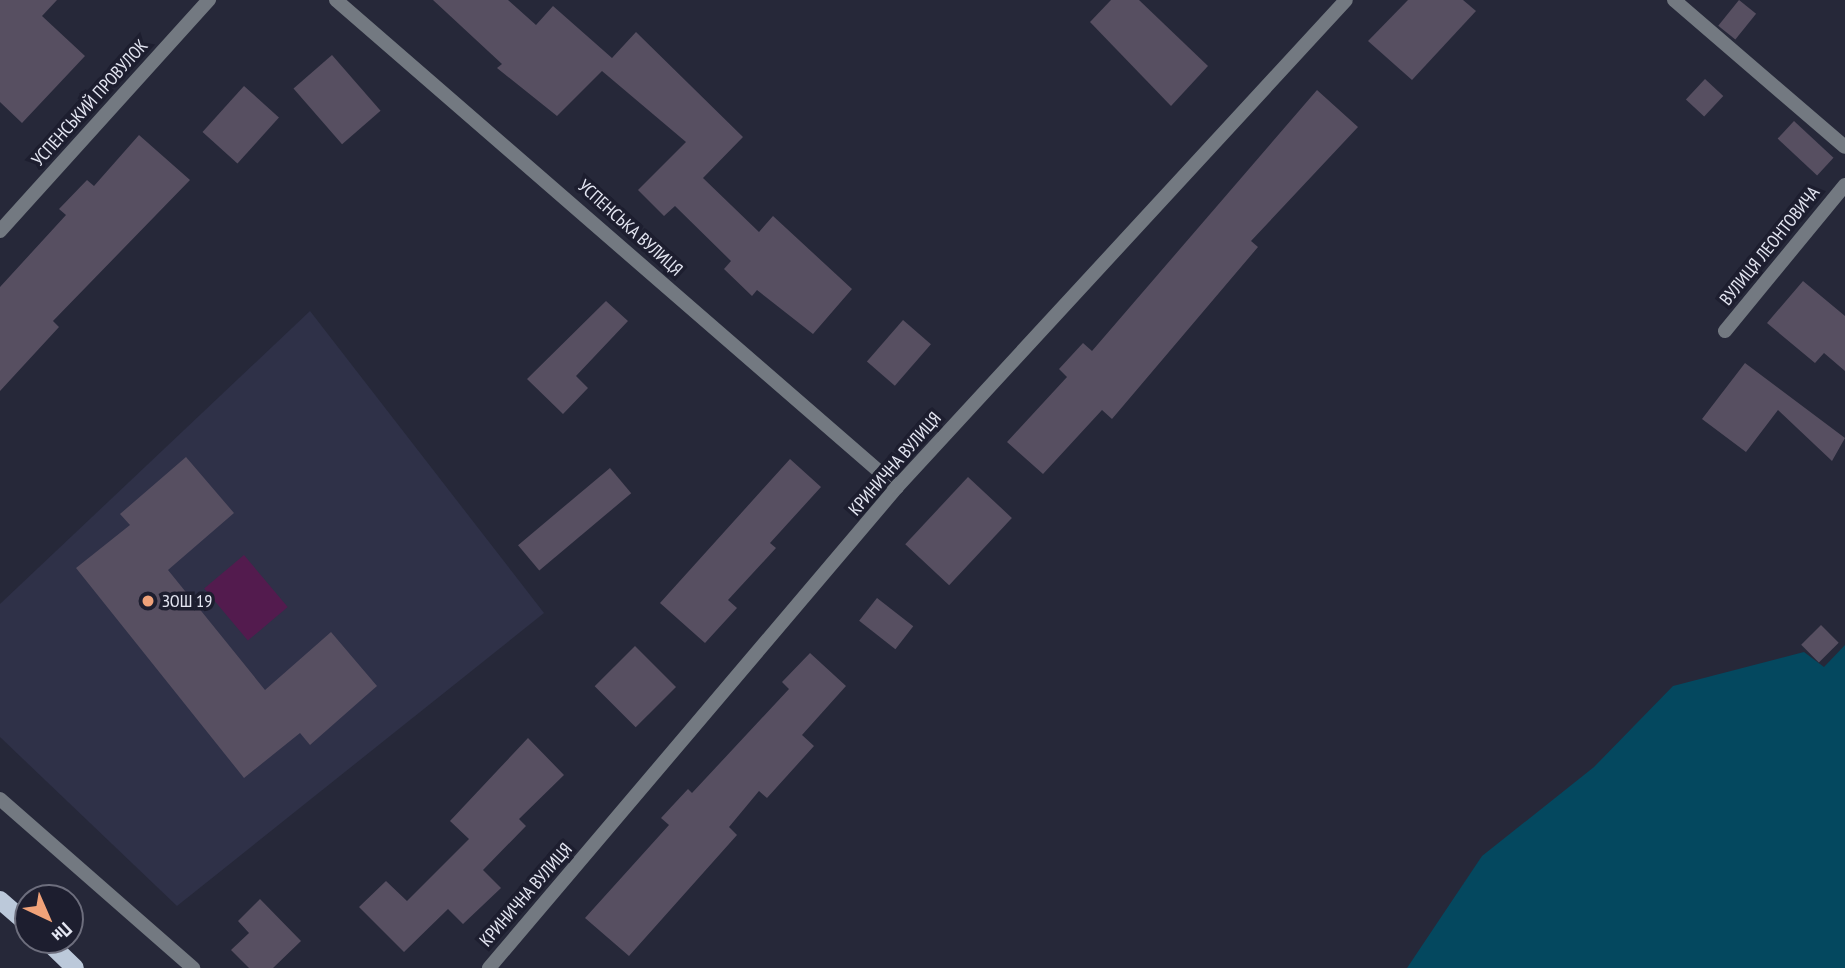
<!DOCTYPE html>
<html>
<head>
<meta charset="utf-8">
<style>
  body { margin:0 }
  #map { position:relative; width:1845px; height:968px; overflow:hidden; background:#262839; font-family:"PT Sans Narrow",sans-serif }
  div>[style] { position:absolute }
  .built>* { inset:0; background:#2f3148 }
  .green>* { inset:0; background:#531b4e; transform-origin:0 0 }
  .water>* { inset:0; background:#04485f }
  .building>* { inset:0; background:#574f61; transform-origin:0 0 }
  .street>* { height:14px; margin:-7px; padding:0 7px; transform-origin:7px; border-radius:7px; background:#737981 }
  .primary>* { height:18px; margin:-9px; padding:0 9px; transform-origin:9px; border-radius:9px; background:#bcc9da }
  .dots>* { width:19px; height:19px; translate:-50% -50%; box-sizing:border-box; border:4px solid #1d1e2f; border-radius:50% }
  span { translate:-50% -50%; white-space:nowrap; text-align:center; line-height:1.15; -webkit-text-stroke:7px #1d1e2f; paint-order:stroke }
  .street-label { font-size:18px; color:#e4e6f2 }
  .poi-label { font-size:18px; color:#e4e6f2 }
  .left { translate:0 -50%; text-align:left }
  .north { position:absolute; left:14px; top:884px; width:70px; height:70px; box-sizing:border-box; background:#1d1e2f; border:2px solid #6d6e7d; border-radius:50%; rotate:136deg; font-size:19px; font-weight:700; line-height:28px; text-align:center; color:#e4e6f2 }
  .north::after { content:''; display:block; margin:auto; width:24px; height:32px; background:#f0a279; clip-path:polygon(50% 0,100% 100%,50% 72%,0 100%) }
</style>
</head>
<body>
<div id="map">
  <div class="built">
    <div style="clip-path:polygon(310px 311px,544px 613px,177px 906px,0 737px,0 604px)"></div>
  </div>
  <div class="green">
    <div style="left:244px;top:555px;width:68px;height:52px;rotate:50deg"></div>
  </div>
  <div class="water">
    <div style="clip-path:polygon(1845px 645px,1845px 968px,1407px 968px,1482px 856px,1594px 767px,1673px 686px,1804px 652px,1824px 667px)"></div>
  </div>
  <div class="building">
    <div style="clip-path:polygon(0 0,57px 0,42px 16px,85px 56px,22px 123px,0 102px)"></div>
    <div style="clip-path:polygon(433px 0,508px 0,536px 25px,553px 6px,612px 58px,636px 32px,743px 137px,703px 178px,759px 232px,773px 216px,852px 289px,813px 334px,757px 290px,752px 296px,724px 269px,731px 261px,675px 206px,664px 216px,638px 190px,686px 142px,602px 71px,557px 116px,497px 68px,502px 64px)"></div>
    <div style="clip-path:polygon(1111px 0,1139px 0,1208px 66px,1171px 106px,1090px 22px)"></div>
    <div style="clip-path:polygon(1408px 0,1463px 0,1476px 11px,1412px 80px,1368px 41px)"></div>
    <div style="left:1739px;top:0;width:22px;height:33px;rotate:39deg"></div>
    <div style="left:332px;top:55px;width:74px;height:51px;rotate:49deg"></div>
    <div style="left:1705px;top:79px;width:25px;height:28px;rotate:43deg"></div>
    <div style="left:244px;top:86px;width:47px;height:62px;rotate:42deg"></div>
    <div style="clip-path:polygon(1317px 90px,1358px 127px,1251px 241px,1258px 247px,1112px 419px,1102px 410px,1043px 474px,1007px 442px,1067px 377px,1059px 369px,1083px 343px,1092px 351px)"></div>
    <div style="left:1794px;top:121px;width:54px;height:24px;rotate:43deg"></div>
    <div style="clip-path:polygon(139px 135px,190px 180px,53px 321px,59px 327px,0 391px,0 287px,66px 215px,59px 209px,87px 180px,94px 186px)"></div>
    <div style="clip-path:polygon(1803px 281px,1845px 316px,1845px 371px,1824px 353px,1815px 363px,1767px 323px)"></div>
    <div style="clip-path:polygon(606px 301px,628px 321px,576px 376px,588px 388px,563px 414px,527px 379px)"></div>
    <div style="left:903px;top:320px;width:37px;height:55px;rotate:41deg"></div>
    <div style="clip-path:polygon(1745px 363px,1845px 438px,1832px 461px,1778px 410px,1746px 452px,1702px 419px)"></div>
    <div style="clip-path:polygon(186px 457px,234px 513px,168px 570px,265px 690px,331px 632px,377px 686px,310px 745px,300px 733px,244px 778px,76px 568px,130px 525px,120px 514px)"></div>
    <div style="clip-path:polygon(790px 459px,821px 487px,770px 543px,776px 548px,728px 600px,737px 608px,705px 643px,660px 603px)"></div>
    <div style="left:610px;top:468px;width:33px;height:120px;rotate:50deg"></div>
    <div style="left:968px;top:477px;width:60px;height:92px;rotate:43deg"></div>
    <div style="left:877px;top:598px;width:46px;height:29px;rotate:38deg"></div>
    <div style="left:1821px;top:625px;width:25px;height:28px;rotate:45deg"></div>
    <div style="left:635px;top:646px;width:58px;height:57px;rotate:45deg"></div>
    <div style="clip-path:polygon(810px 653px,846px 686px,802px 735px,814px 746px,767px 798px,759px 791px,729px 827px,737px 835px,629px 956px,585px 918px,669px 825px,661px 818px,688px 789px,692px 793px,789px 689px,782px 682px)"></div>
    <div style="clip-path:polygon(528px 738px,564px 775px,519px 819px,526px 826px,483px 870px,501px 888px,463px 924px,448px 909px,404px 952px,359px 907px,386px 881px,407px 901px,469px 839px,450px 821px)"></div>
    <div style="clip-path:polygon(260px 899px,301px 941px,273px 968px,249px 968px,231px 950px,249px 933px,238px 921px)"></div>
  </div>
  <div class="street">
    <div style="left:336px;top:0;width:743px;rotate:40.96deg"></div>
    <div style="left:1674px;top:0;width:225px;rotate:40.7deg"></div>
    <div style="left:0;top:231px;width:312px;rotate:-47.9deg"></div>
    <div style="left:1725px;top:331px;width:189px;rotate:-50.6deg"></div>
    <div style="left:0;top:799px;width:257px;rotate:41.2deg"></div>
    <div style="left:489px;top:968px;width:631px;rotate:-49.69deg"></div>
    <div style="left:897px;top:487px;width:662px;rotate:-47.32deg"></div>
  </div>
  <div class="primary">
    <div style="left:0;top:900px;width:37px;rotate:41deg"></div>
    <div style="left:46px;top:940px;width:40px;rotate:44deg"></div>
  </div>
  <div class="dots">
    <div style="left:148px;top:601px;background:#f0a279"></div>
  </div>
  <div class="street-label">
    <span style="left:90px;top:103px;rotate:-48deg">УСПЕНСЬКИЙ ПРОВУЛОК</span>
    <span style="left:630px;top:228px;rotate:42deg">УСПЕНСЬКА ВУЛИЦЯ</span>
    <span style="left:1770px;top:246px;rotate:-51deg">ВУЛИЦЯ ЛЕОНТОВИЧА</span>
    <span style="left:895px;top:464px;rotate:-49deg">КРИНИЧНА ВУЛИЦЯ</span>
    <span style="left:526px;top:895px;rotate:-49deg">КРИНИЧНА ВУЛИЦЯ</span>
  </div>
  <div class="poi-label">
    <span class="left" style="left:162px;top:601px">ЗОШ 19</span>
  </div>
  <div class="north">Пн</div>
</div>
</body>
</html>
